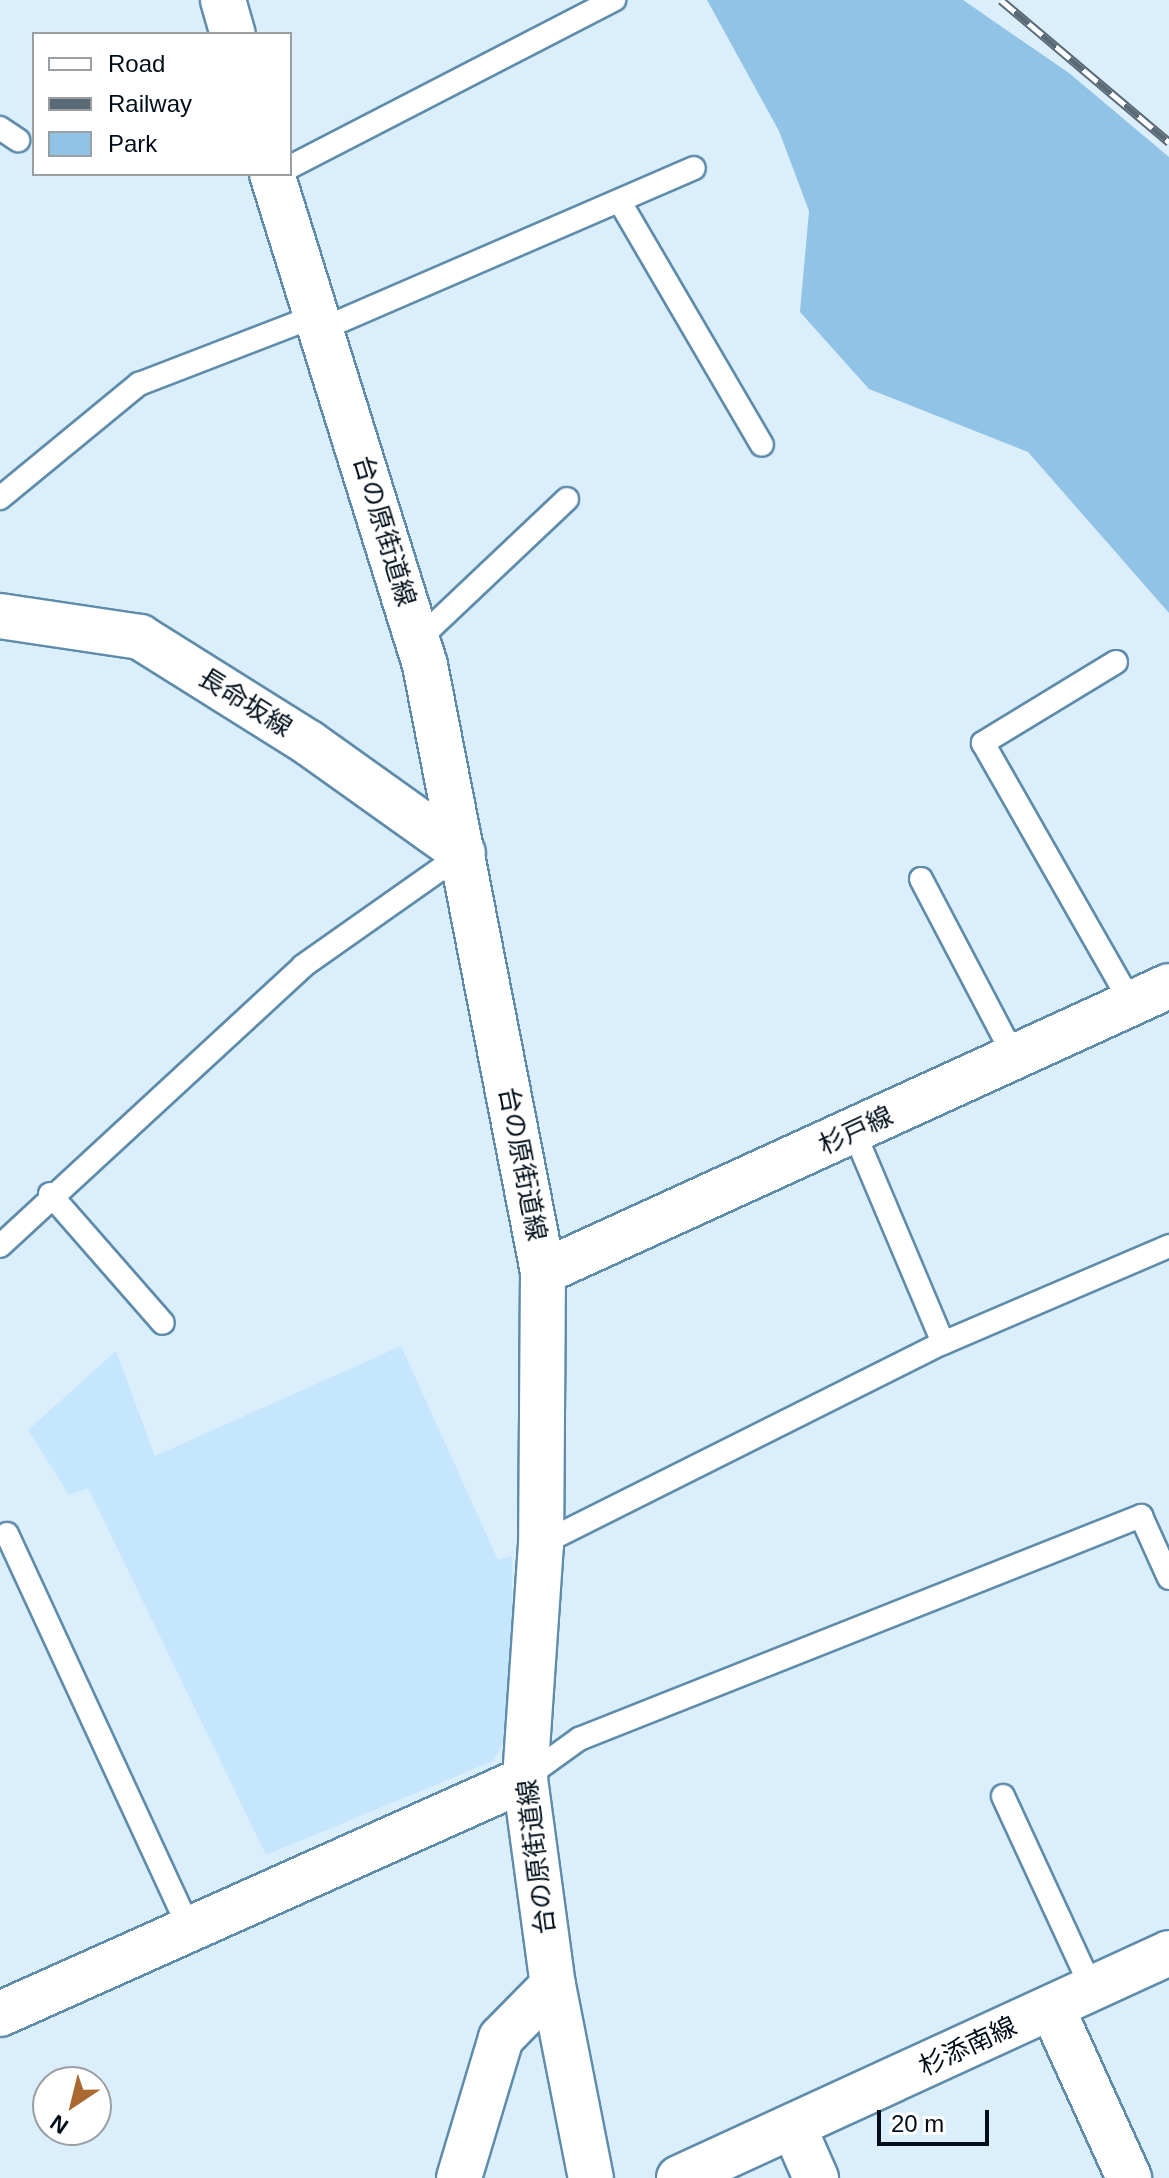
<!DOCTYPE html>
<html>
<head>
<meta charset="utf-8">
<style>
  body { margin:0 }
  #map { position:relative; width:1169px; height:2178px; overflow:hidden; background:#dbeefb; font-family:Helvetica,"Noto Sans JP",sans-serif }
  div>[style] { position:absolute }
  .built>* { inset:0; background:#c6e6fe }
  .green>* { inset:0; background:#91c3e6 }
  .roads { filter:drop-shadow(2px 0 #5f8cab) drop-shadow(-2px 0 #5f8cab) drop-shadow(0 2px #5f8cab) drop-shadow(0 -2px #5f8cab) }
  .lane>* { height:22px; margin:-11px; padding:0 11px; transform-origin:11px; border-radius:11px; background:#fff }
  .street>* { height:44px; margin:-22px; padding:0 22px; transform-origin:22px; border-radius:22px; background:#fff }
  .secondary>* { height:44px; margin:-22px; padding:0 22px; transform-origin:22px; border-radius:22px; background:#fff }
  .rail>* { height:9px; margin-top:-4.5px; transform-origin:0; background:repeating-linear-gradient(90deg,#fff 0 18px,#5a6a76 0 36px); box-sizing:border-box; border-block:2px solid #5a6a76 }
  span { translate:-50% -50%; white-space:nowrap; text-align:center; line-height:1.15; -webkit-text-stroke:8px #fff; paint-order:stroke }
  .street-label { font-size:26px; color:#010e1a }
  .legend { position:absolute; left:32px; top:32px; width:260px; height:144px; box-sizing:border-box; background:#fff; border:2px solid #999fa3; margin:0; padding:10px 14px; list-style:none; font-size:24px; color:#010e1a }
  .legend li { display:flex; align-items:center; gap:16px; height:40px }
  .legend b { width:40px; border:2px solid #999fa3 }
  .north { position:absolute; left:32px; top:2066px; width:80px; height:80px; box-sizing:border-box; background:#fff; border:2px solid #999fa3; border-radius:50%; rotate:215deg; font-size:22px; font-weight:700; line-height:32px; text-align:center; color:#010e1a }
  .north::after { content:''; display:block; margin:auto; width:28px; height:36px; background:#a96931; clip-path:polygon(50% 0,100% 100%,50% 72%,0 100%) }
  .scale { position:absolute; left:877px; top:2110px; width:112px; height:36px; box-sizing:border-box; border:4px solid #010e1a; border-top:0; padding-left:10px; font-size:24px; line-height:28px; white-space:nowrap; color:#010e1a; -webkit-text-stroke:6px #fff; paint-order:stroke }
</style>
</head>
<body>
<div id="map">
  <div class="built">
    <div style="clip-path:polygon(401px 1346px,498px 1560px,512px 1556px,512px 1730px,493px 1761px,266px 1855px,88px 1488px,69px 1495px,28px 1430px,116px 1351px,155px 1456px)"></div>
  </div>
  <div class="green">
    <div style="clip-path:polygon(707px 0,963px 0,1069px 73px,1169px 157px,1169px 613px,1028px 452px,869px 389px,800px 312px,809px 211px,779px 131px)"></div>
  </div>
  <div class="roads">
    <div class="lane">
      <div style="left:0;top:128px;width:22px;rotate:34deg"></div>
      <div style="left:290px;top:167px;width:365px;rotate:-27.3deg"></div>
      <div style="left:620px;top:202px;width:281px;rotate:59.7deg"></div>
      <div style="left:322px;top:329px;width:405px;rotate:-23.4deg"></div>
      <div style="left:0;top:498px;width:180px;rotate:-39.4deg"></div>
      <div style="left:139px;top:384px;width:192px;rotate:-21.1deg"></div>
      <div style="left:418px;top:640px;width:205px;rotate:-43.4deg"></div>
      <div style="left:1116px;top:662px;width:156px;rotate:148.7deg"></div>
      <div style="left:983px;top:743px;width:301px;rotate:60.3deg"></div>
      <div style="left:921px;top:879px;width:202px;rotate:62.3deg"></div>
      <div style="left:854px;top:1132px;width:229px;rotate:67.1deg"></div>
      <div style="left:50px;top:1194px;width:171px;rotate:48.8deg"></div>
      <div style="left:0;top:1246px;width:413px;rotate:-42.7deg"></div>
      <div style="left:303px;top:966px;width:196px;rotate:-35.2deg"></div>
      <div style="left:7px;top:1534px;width:433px;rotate:65.2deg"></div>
      <div style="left:541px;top:1544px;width:449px;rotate:-26.6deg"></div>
      <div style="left:943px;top:1343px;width:246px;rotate:-23.2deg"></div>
      <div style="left:525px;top:1778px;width:67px;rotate:-35.8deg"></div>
      <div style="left:579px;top:1739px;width:605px;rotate:-21.64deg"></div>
      <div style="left:1141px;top:1516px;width:68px;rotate:65.7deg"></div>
      <div style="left:1003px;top:1796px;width:213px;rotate:65.2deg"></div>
    </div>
    <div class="street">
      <div style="left:223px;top:0;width:35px;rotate:74deg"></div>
      <div style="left:272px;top:174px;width:514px;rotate:72.69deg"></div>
      <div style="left:425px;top:665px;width:618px;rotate:79deg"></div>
      <div style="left:543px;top:1272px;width:688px;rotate:-24.55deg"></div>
      <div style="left:0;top:616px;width:142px;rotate:8.5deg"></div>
      <div style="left:140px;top:637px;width:199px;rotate:32.1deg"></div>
      <div style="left:309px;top:743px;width:189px;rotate:35.5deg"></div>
      <div style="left:1052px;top:2008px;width:187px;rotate:65.6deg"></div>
      <div style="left:794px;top:2128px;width:55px;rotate:66.3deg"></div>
      <div style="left:459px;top:2178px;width:146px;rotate:-73.3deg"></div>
      <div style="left:501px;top:2038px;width:74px;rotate:-45.5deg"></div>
      <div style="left:679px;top:2178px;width:539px;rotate:-24.66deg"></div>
    </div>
    <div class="secondary">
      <div style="left:543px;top:1272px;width:272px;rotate:90.4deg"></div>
      <div style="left:541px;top:1544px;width:236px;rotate:93.9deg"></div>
      <div style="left:525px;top:1779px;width:208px;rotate:82.3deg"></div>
      <div style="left:553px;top:1985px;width:197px;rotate:78.9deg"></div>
      <div style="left:0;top:2014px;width:575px;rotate:-24.11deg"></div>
    </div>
  </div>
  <div class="rail">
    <div style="left:1001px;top:0;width:220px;rotate:40.2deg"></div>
  </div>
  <div class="street-label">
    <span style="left:384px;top:531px;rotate:73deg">台の原街道線</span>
    <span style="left:245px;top:703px;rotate:32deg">長命坂線</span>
    <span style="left:856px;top:1131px;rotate:-25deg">杉戸線</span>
    <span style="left:522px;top:1164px;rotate:79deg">台の原街道線</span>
    <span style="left:537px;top:1857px;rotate:-97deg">台の原街道線</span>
    <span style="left:968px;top:2047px;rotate:-25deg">杉添南線</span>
  </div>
  <ul class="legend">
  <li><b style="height:10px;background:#fff"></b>Road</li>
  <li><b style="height:10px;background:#5a6a76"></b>Railway</li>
  <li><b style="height:22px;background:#91c3e6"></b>Park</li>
  </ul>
  <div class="north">N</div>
  <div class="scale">20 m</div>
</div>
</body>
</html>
